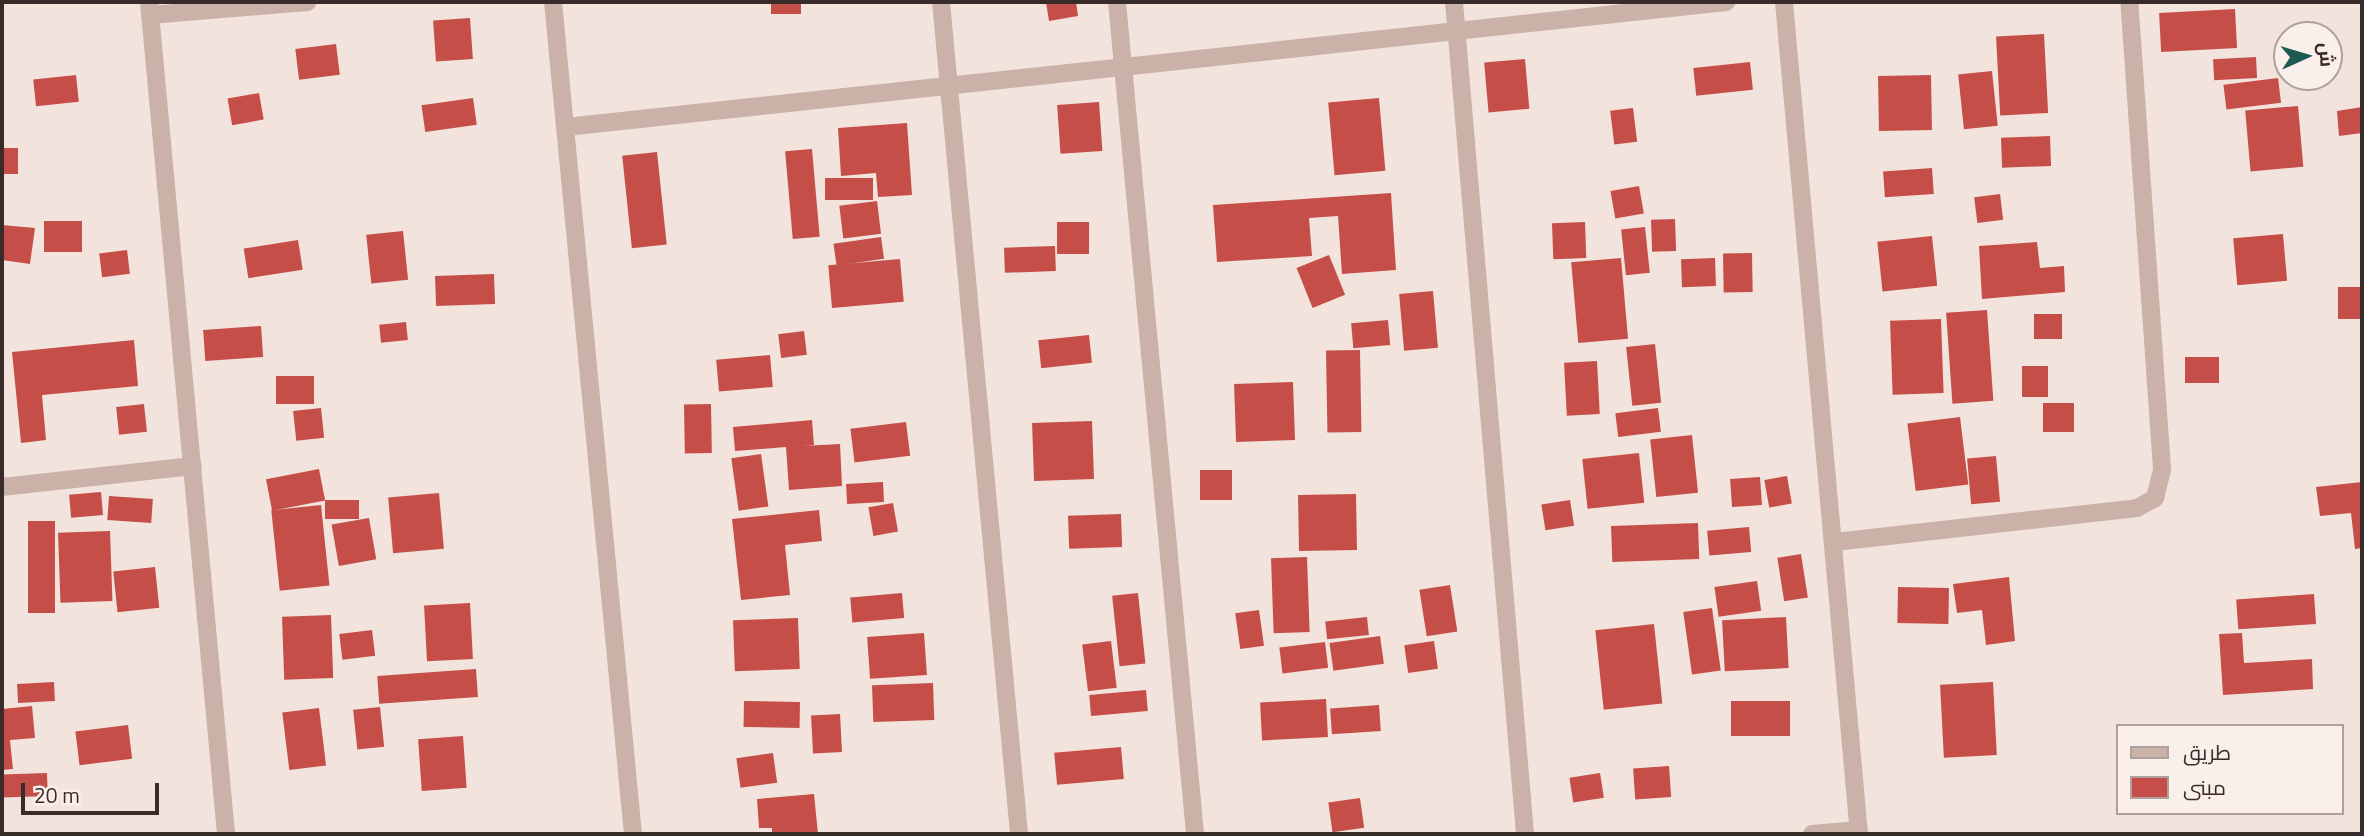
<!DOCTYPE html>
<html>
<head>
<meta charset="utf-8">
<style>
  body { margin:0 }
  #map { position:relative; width:2364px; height:836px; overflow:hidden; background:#f2e4dd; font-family:"Titillium Web",Cairo,sans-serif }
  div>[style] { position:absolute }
  .building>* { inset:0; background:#c54f48; transform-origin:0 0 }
  .minor>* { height:18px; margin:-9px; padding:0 9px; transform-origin:9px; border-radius:9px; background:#cbb2a9 }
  span { translate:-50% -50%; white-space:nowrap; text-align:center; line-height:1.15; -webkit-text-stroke:7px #faefea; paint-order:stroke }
  .frame { position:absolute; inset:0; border:4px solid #382b29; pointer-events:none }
  .legend { position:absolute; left:2116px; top:724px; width:228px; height:91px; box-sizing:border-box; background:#faefea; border:2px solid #aca19d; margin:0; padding:9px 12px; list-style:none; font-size:21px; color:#382b29 }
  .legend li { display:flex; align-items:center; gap:14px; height:35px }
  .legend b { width:35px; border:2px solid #aca19d }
  .north { position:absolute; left:2273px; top:21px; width:70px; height:70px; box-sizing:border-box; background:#faefea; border:2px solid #aca19d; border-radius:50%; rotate:86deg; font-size:19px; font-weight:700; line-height:28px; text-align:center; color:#382b29 }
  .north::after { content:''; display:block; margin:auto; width:24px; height:32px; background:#1e5952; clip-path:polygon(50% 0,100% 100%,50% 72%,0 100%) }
  .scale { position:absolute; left:21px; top:783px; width:138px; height:32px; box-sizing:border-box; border:4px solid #382b29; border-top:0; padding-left:9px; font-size:21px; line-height:24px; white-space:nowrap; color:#382b29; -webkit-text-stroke:5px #faefea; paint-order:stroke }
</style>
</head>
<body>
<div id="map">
  <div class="building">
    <div style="left:771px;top:2px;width:30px;height:12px"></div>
    <div style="clip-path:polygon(1046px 2px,1076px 2px,1078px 16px,1049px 21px)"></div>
    <div style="left:2235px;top:9px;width:39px;height:76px;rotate:87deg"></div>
    <div style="left:470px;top:18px;width:41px;height:37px;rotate:86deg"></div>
    <div style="left:2044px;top:34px;width:79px;height:48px;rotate:87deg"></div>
    <div style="left:336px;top:44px;width:31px;height:41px;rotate:83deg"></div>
    <div style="left:2256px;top:57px;width:21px;height:43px;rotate:87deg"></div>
    <div style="left:1525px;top:59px;width:50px;height:41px;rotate:85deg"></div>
    <div style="left:1750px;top:62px;width:28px;height:57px;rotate:84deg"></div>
    <div style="left:1992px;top:71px;width:55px;height:34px;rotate:84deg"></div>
    <div style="left:76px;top:75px;width:27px;height:43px;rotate:84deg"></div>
    <div style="left:1931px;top:75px;width:55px;height:53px;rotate:89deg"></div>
    <div style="left:2278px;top:78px;width:25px;height:55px;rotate:83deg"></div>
    <div style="left:259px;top:93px;width:27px;height:32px;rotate:80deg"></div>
    <div style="left:473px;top:98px;width:27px;height:52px;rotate:82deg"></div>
    <div style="left:1379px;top:98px;width:73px;height:51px;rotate:85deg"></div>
    <div style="left:1099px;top:102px;width:49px;height:42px;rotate:86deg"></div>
    <div style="left:2298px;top:106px;width:61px;height:53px;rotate:85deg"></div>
    <div style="clip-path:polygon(2362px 107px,2362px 133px,2339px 136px,2337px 111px)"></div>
    <div style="left:1633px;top:108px;width:34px;height:23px;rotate:83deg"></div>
    <div style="clip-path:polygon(907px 123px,912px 195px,878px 197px,876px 173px,841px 176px,838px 128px)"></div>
    <div style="left:2050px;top:136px;width:30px;height:49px;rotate:88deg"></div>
    <div style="left:2px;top:148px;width:16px;height:26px"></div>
    <div style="left:812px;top:149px;width:88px;height:27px;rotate:85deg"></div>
    <div style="left:657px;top:152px;width:93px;height:35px;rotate:84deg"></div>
    <div style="left:1932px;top:168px;width:26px;height:49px;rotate:86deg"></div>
    <div style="left:825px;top:178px;width:48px;height:22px"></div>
    <div style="left:1639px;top:186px;width:28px;height:29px;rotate:80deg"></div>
    <div style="clip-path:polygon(1391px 193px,1396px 270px,1342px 274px,1338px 216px,1309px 218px,1312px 256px,1217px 262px,1213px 205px)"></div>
    <div style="left:2000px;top:194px;width:26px;height:26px;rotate:83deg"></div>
    <div style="left:877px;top:201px;width:33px;height:38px;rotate:83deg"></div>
    <div style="left:1675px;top:219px;width:32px;height:24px;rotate:88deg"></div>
    <div style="left:44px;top:221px;width:38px;height:31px"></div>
    <div style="left:1089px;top:222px;width:32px;height:32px;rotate:90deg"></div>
    <div style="left:1585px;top:222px;width:36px;height:33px;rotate:88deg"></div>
    <div style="clip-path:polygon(2px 225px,35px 228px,30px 264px,2px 260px)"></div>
    <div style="left:1645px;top:227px;width:46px;height:24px;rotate:84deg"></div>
    <div style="left:403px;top:231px;width:49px;height:37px;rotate:84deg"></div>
    <div style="left:2283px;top:234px;width:47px;height:50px;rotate:85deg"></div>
    <div style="left:1932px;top:236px;width:50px;height:55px;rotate:84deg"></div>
    <div style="left:881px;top:237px;width:22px;height:48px;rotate:82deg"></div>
    <div style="left:298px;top:240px;width:30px;height:55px;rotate:81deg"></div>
    <div style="clip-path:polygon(2037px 242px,2040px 268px,2064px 266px,2065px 292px,1982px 299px,1979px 246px)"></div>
    <div style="left:1055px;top:246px;width:25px;height:51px;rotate:88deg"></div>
    <div style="left:127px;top:250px;width:24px;height:28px;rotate:83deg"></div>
    <div style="left:1752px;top:253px;width:39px;height:29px;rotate:89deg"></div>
    <div style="left:1329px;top:255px;width:43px;height:35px;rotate:68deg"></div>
    <div style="left:1621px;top:258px;width:81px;height:50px;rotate:85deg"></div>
    <div style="left:1715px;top:258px;width:28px;height:34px;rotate:88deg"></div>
    <div style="left:900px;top:259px;width:43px;height:72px;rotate:85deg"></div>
    <div style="left:494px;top:274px;width:30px;height:59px;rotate:88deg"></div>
    <div style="left:2338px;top:287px;width:24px;height:32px"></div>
    <div style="left:1433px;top:291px;width:57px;height:34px;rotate:85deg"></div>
    <div style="left:1987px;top:310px;width:91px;height:41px;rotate:86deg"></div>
    <div style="left:2062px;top:314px;width:25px;height:28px;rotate:90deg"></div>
    <div style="left:1941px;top:319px;width:74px;height:51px;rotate:88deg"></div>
    <div style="left:1388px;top:320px;width:25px;height:37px;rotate:85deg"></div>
    <div style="left:406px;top:322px;width:18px;height:27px;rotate:84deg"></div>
    <div style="left:261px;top:326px;width:31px;height:58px;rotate:86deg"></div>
    <div style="left:804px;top:331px;width:24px;height:26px;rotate:83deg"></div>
    <div style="left:1089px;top:335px;width:28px;height:51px;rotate:84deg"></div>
    <div style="clip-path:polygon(134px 340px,138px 386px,42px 395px,46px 440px,21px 443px,12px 352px)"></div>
    <div style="left:1655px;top:344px;width:59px;height:29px;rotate:84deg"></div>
    <div style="left:1360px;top:350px;width:82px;height:34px;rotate:89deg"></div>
    <div style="left:770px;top:355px;width:32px;height:54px;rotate:85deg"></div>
    <div style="left:2219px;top:357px;width:26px;height:34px;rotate:90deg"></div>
    <div style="left:1597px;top:361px;width:53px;height:33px;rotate:87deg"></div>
    <div style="left:2022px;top:366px;width:26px;height:31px"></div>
    <div style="left:314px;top:376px;width:28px;height:38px;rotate:90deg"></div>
    <div style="left:1293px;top:382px;width:58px;height:59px;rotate:88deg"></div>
    <div style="left:2043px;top:403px;width:31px;height:29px"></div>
    <div style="left:144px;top:404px;width:28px;height:28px;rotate:84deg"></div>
    <div style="left:711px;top:404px;width:49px;height:27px;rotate:89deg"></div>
    <div style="left:321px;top:408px;width:30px;height:28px;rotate:84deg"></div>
    <div style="left:1658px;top:408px;width:24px;height:43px;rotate:83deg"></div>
    <div style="left:1960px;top:417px;width:68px;height:53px;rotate:83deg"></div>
    <div style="clip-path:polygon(812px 420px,814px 445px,803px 446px,840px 444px,842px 486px,789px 490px,786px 447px,735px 451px,733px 427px)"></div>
    <div style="left:1092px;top:421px;width:58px;height:60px;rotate:88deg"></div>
    <div style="left:906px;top:422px;width:34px;height:56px;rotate:83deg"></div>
    <div style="left:1692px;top:435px;width:58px;height:42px;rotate:84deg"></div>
    <div style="left:1639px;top:453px;width:50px;height:57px;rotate:84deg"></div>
    <div style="left:761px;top:454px;width:53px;height:30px;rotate:82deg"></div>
    <div style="left:1996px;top:456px;width:46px;height:29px;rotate:85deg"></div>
    <div style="left:319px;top:469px;width:32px;height:54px;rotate:79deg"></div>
    <div style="left:1232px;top:470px;width:30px;height:32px;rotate:90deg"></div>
    <div style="left:1787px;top:476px;width:28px;height:23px;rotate:80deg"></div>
    <div style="left:1760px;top:477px;width:28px;height:30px;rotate:86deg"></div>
    <div style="left:883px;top:482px;width:20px;height:37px;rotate:87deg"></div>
    <div style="clip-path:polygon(2362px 482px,2362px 548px,2355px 549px,2351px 513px,2320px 516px,2316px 487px)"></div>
    <div style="left:101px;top:492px;width:23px;height:32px;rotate:85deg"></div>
    <div style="left:439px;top:493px;width:56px;height:51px;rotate:85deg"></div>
    <div style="left:1356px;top:494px;width:56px;height:58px;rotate:89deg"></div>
    <div style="left:109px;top:496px;width:44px;height:24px;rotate:4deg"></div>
    <div style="left:325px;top:500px;width:34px;height:19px"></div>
    <div style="left:1570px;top:500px;width:26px;height:29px;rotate:81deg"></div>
    <div style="left:893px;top:503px;width:29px;height:25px;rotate:80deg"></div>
    <div style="left:321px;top:505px;width:81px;height:50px;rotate:84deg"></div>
    <div style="clip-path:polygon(819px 510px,822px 541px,785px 545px,790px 595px,741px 600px,732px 519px)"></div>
    <div style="left:1121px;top:514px;width:33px;height:53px;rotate:88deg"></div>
    <div style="left:369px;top:518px;width:42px;height:38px;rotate:80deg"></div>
    <div style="left:28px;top:521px;width:27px;height:92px"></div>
    <div style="left:1698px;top:523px;width:36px;height:87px;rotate:88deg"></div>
    <div style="left:1749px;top:527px;width:25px;height:42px;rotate:85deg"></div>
    <div style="left:110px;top:531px;width:70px;height:52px;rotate:88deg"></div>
    <div style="left:1801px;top:554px;width:44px;height:24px;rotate:81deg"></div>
    <div style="left:1307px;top:557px;width:75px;height:36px;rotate:88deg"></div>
    <div style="left:155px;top:567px;width:41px;height:42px;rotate:84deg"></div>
    <div style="clip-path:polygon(2009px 577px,2015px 641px,1986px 645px,1982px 610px,1957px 613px,1953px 584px)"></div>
    <div style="left:1757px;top:581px;width:30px;height:43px;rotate:82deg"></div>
    <div style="left:1450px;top:585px;width:47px;height:31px;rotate:81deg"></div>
    <div style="left:1898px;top:587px;width:51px;height:36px;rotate:1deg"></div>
    <div style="left:902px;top:593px;width:25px;height:52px;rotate:85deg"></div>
    <div style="left:1138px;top:593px;width:71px;height:26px;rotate:84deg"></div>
    <div style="left:2314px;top:594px;width:30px;height:78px;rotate:86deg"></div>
    <div style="left:470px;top:603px;width:56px;height:46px;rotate:87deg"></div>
    <div style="left:1712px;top:608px;width:63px;height:29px;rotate:82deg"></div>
    <div style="left:1259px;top:610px;width:36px;height:24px;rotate:82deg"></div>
    <div style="left:331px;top:615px;width:63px;height:49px;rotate:88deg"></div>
    <div style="left:1367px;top:617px;width:18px;height:42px;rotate:84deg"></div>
    <div style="left:1786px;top:617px;width:51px;height:64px;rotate:87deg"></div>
    <div style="left:798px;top:618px;width:51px;height:65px;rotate:88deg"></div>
    <div style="left:1654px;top:624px;width:80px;height:59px;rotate:84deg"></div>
    <div style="left:372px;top:630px;width:26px;height:33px;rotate:83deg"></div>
    <div style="left:924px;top:633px;width:42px;height:57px;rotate:86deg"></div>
    <div style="clip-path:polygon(2242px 633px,2244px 663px,2312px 659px,2313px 689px,2223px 695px,2219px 634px)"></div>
    <div style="left:1380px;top:636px;width:28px;height:51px;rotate:82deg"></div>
    <div style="left:1111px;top:641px;width:47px;height:29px;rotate:83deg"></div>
    <div style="left:1434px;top:641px;width:28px;height:30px;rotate:82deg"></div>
    <div style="left:1325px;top:642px;width:26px;height:46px;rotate:83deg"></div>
    <div style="left:476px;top:669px;width:28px;height:99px;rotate:86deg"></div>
    <div style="left:54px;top:682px;width:19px;height:37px;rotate:87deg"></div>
    <div style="left:1993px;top:682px;width:73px;height:53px;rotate:87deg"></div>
    <div style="left:933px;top:683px;width:37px;height:61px;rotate:88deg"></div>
    <div style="left:1146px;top:690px;width:21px;height:57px;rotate:85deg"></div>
    <div style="left:1326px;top:699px;width:38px;height:66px;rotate:87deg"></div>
    <div style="left:744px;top:701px;width:56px;height:26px;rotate:1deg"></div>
    <div style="left:1790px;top:701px;width:35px;height:59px;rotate:90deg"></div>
    <div style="left:1379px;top:705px;width:26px;height:49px;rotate:86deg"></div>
    <div style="clip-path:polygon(32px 706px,35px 738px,10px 740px,13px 769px,2px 770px,2px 709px)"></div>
    <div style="left:380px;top:707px;width:40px;height:27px;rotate:84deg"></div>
    <div style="left:319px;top:708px;width:58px;height:37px;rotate:83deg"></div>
    <div style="left:840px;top:714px;width:38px;height:29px;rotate:87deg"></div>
    <div style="left:128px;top:725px;width:34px;height:53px;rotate:83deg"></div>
    <div style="left:463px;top:736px;width:52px;height:45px;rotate:86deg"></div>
    <div style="left:1121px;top:747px;width:32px;height:67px;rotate:85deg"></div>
    <div style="left:773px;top:753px;width:30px;height:37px;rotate:82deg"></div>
    <div style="left:1669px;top:766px;width:31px;height:36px;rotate:86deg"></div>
    <div style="left:47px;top:773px;width:23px;height:45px;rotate:88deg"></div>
    <div style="left:1600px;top:773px;width:25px;height:31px;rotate:81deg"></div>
    <div style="clip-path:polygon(814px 794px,818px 834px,772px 834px,772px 828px,759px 828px,757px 799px)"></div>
    <div style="left:1360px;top:798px;width:30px;height:32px;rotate:82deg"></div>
  </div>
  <div class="minor">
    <div style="left:149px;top:2px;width:836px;rotate:84.71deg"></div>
    <div style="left:553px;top:2px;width:836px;rotate:84.51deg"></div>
    <div style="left:941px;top:2px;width:836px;rotate:84.64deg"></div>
    <div style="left:1117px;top:2px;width:836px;rotate:84.64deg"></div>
    <div style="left:1454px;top:2px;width:835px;rotate:85.12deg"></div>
    <div style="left:1784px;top:2px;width:835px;rotate:84.85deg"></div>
    <div style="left:150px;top:15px;width:158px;rotate:-4.7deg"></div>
    <div style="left:566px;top:127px;width:1167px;rotate:-6.15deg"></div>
    <div style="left:2px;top:487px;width:192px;rotate:-6.3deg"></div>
    <div style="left:1835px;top:542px;width:304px;rotate:-6.4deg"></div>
    <div style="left:2137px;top:508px;width:21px;rotate:-29deg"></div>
    <div style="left:2155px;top:498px;width:30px;rotate:-76deg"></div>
    <div style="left:2162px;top:469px;width:468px;rotate:-94deg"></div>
    <div style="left:1812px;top:834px;width:47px;rotate:-4.9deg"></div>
  </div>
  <div class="frame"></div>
  <ul class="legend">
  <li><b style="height:9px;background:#cbb2a9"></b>طريق</li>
  <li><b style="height:19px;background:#c54f48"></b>مبنى</li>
  </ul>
  <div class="north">ش</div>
  <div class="scale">20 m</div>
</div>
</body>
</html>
